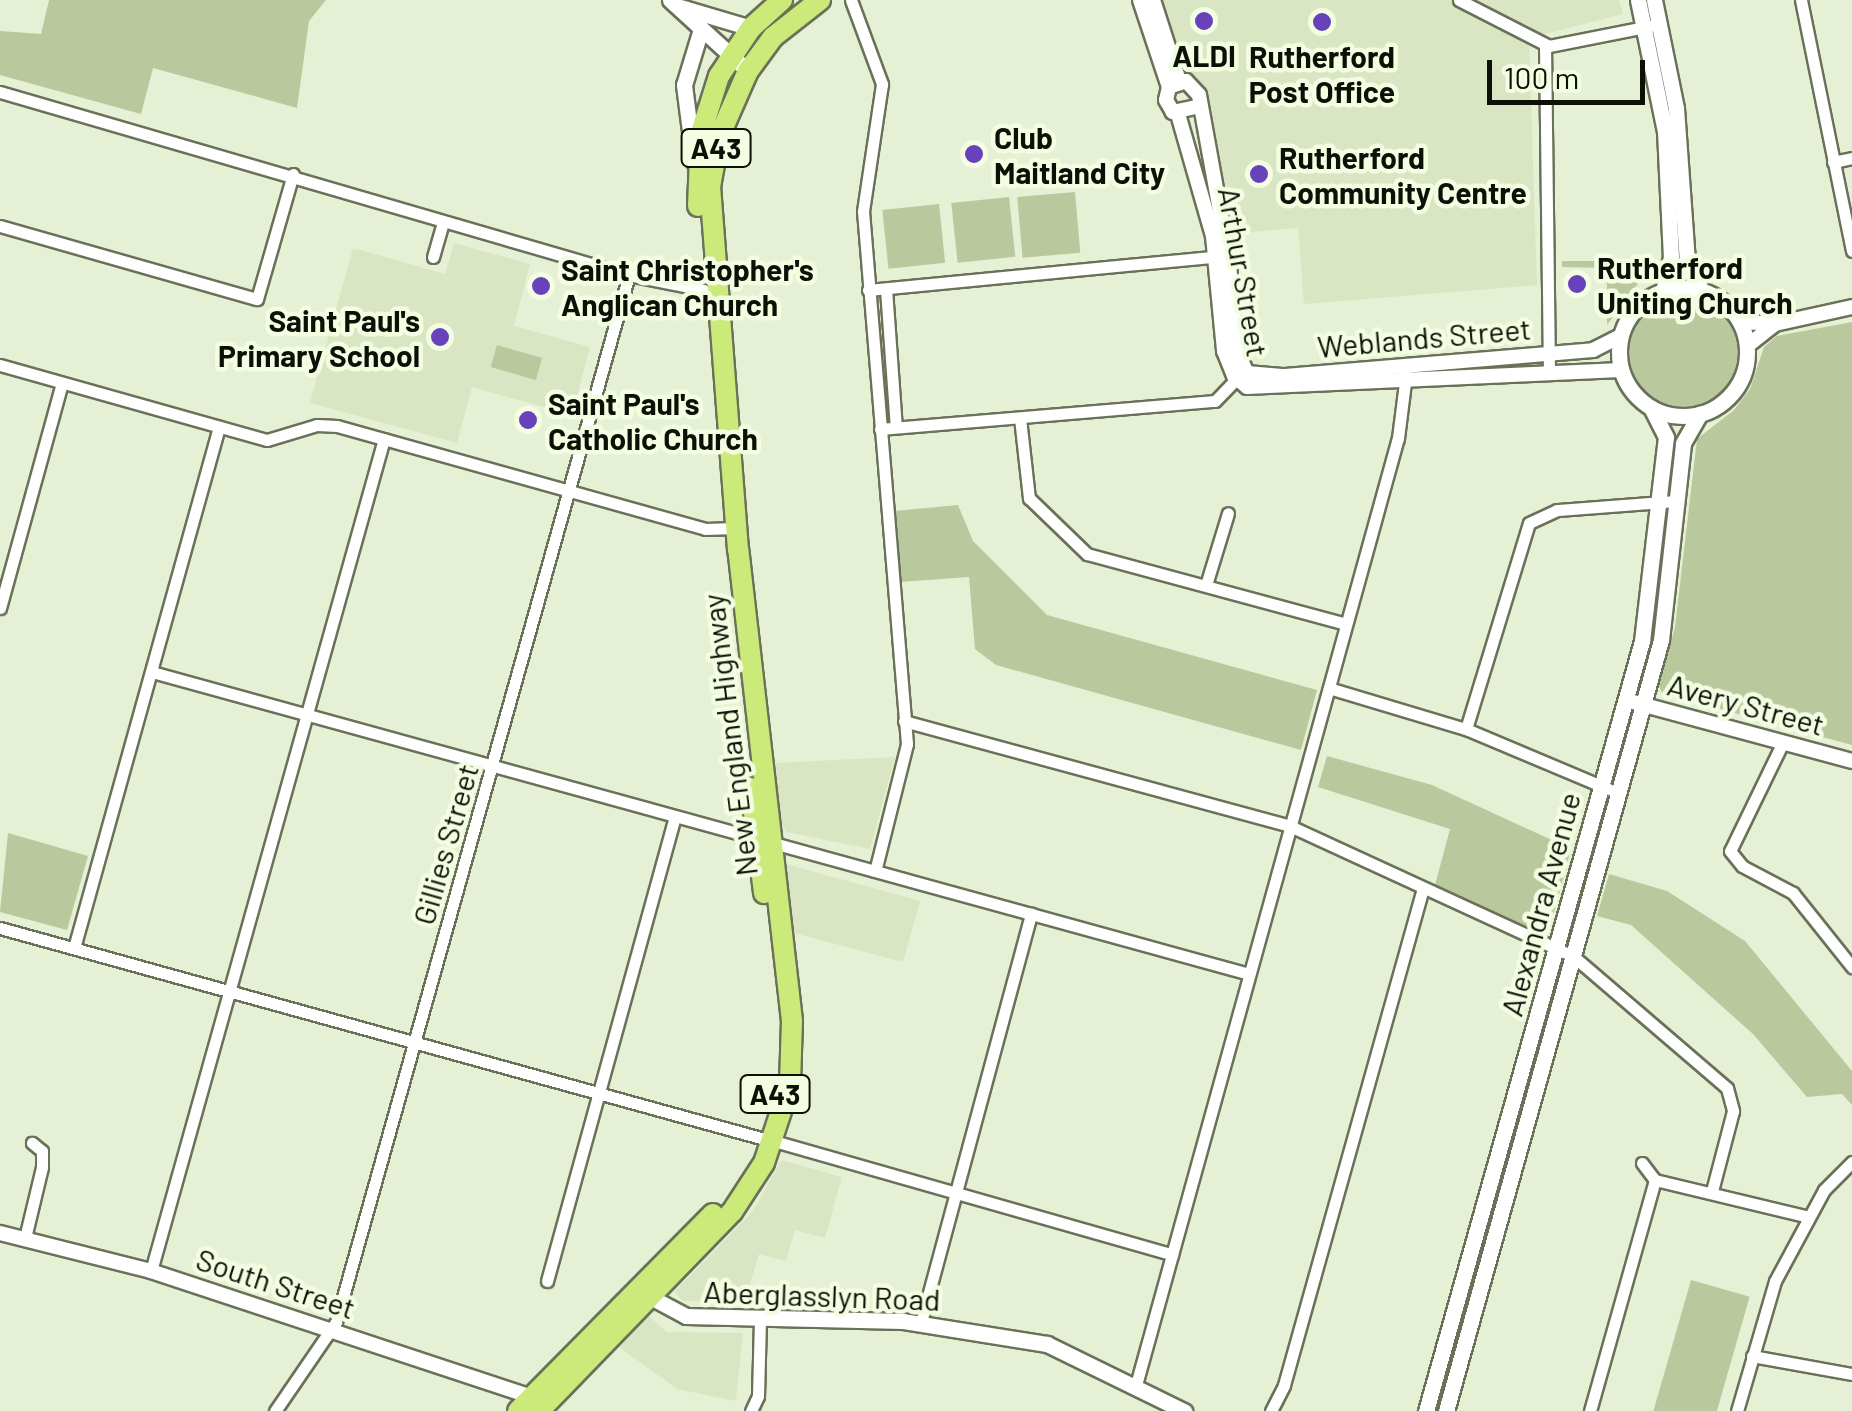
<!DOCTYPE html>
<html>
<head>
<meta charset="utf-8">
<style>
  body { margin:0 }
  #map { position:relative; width:1852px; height:1411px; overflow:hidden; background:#e6f0d4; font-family:Barlow,sans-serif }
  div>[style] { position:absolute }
  .built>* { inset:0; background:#dae6c3 }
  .green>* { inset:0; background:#bac89e; transform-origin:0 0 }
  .round { border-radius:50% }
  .roads { filter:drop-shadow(2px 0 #697159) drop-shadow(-2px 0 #697159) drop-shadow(0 2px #697159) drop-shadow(0 -2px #697159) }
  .minor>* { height:11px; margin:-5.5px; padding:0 5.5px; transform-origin:5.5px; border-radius:5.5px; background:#fff }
  .tertiary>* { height:14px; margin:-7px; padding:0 7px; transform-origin:7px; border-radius:7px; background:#fff }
  .secondary>* { height:15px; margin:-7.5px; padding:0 7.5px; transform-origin:7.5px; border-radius:7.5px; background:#fff }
  .secondary>.ring { margin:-7.5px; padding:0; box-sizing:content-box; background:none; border:15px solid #fff; border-radius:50% }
  .trunk>* { height:20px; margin:-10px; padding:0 10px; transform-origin:10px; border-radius:10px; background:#ccea7a }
  .dots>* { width:28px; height:28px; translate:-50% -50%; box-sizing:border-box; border:5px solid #f3fde1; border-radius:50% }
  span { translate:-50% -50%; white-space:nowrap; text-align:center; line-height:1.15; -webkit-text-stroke:9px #f3fde1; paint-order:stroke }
  .shield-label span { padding:2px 8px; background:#f3fde1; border:2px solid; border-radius:8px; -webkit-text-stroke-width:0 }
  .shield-label { font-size:28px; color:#0d1007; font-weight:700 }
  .poi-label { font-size:30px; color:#0d1007; font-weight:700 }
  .left { translate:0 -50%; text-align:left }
  .right { translate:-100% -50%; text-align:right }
  .street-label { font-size:30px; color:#0d1007 }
  .scale { position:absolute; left:1487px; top:60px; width:158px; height:45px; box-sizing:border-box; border:5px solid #0d1007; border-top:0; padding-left:12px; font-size:30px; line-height:35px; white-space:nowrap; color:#0d1007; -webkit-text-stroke:8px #f3fde1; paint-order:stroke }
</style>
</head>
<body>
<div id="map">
  <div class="built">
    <div style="clip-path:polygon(1162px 0,1619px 0,1623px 14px,1529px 38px,1537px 285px,1304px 304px,1298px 228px,1239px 233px)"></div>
    <div style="clip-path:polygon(454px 243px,530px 264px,514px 326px,590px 347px,572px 415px,472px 387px,457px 443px,310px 403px,353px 248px,445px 274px)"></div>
    <div style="clip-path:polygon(895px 757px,870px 849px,787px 832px,782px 825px,774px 763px)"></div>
    <div style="clip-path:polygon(786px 864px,920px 901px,903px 962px,794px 933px)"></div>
    <div style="clip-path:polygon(781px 1160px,842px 1177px,825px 1238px,795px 1230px,786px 1261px,759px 1254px,745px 1301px,683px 1301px,674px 1292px,753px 1211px)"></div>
    <div style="clip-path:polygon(649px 1316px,667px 1332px,743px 1333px,736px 1401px,677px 1389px,619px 1347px)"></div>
  </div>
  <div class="green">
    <div style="clip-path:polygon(49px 0,326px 0,309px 21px,297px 108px,153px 68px,141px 114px,0 75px,0 31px,41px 34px)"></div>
    <div style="left:1075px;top:192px;width:61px;height:58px;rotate:85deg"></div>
    <div style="left:1009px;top:197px;width:60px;height:58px;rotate:84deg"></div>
    <div style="left:939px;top:204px;width:59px;height:57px;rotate:84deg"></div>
    <div style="clip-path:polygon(1562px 261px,1655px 261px,1607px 325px,1607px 268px,1562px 267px)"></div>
    <div class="round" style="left:1627px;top:293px;width:114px;height:114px"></div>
    <div style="clip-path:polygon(1852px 322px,1852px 745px,1662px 693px,1659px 686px,1675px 627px,1697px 439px,1734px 410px,1750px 389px,1764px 347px,1777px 336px)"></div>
    <div style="left:497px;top:345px;width:47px;height:23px;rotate:16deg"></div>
    <div style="clip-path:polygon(958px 505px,973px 541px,1047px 615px,1317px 690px,1301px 750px,996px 665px,975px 649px,969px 577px,900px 582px,895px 511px)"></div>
    <div style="clip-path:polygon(1327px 756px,1432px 785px,1571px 849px,1549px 931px,1541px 934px,1435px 885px,1450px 829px,1318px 787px)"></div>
    <div style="clip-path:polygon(8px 833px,88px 856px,67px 930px,0 912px)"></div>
    <div style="clip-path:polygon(1609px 874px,1667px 891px,1745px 941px,1852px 1071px,1852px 1105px,1842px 1094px,1807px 1097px,1753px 1034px,1631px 925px,1597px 916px)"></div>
    <div style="left:1691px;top:1280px;width:61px;height:136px;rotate:16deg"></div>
  </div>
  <div class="roads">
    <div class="minor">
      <div style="left:851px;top:0;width:90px;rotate:69.7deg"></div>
      <div style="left:882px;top:84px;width:128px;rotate:98.5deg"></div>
      <div style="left:863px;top:211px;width:535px;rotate:85.28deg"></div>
      <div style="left:907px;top:744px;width:131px;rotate:104.1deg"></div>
      <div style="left:1459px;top:0;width:101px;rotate:27.1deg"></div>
      <div style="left:1549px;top:46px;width:103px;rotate:-11.2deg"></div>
      <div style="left:1801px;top:0;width:256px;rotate:78.5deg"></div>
      <div style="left:1545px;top:45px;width:325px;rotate:89.3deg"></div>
      <div style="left:0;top:92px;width:655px;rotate:16.22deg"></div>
      <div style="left:629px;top:275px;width:76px;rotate:11.3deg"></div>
      <div style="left:1833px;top:162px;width:19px;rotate:-12deg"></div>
      <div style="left:0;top:226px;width:267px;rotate:15.9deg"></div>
      <div style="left:257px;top:299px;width:130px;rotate:-73.9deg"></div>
      <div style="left:433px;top:257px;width:36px;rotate:-74deg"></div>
      <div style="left:886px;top:289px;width:138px;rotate:85.9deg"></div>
      <div style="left:868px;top:290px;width:353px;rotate:-5.5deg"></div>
      <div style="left:0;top:365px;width:277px;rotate:15.7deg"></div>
      <div style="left:267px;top:440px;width:52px;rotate:-16.7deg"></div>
      <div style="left:317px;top:425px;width:20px;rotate:3deg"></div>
      <div style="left:337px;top:426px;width:382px;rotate:15.6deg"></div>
      <div style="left:705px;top:529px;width:31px;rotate:-2deg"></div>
      <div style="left:1020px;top:418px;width:81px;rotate:83.6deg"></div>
      <div style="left:1029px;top:498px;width:81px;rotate:44deg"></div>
      <div style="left:1087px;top:554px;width:268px;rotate:15.1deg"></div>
      <div style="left:880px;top:429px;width:336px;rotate:-4.8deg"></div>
      <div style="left:1215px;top:401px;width:37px;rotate:-46deg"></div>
      <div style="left:1206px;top:585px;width:75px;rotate:-73deg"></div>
      <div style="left:0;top:608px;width:233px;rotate:-74.6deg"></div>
      <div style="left:152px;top:672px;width:1138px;rotate:15.39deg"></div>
      <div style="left:1329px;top:688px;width:143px;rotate:16.7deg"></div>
      <div style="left:1466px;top:729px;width:155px;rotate:22.8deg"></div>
      <div style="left:904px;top:721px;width:400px;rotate:15.2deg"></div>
      <div style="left:1290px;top:826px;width:311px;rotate:24.7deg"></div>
      <div style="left:1573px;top:956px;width:203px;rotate:40.6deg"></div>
      <div style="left:1727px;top:1088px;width:24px;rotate:75deg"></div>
      <div style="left:1733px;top:1111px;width:83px;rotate:104.7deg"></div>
      <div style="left:1466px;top:729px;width:215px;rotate:-73deg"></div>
      <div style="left:1529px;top:523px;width:31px;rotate:-25deg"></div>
      <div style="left:1557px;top:510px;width:120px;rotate:-4.3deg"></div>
      <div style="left:1783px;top:742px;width:121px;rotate:115.9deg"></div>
      <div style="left:1730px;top:851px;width:19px;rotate:51deg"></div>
      <div style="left:1742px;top:866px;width:58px;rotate:27.9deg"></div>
      <div style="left:1793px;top:893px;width:95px;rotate:51.4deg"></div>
      <div style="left:0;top:928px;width:789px;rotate:15.43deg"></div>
      <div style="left:74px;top:948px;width:541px;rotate:-74.45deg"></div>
      <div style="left:774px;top:1141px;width:414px;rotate:15.9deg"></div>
      <div style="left:1642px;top:1163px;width:21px;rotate:53deg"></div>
      <div style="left:1655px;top:1180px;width:158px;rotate:13.5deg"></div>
      <div style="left:25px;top:1238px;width:73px;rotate:-76.5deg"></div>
      <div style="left:42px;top:1167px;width:16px;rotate:-90deg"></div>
      <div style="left:42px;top:1151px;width:13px;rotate:-141deg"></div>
      <div style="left:151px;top:1271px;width:864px;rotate:-74.36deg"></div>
      <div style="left:547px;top:1281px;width:479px;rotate:-74.6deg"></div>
      <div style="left:921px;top:1322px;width:423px;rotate:-74.9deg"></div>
      <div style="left:1752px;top:1356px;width:102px;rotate:10.2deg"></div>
      <div style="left:1136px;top:1385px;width:983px;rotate:-74.54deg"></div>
      <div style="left:1398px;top:438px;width:64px;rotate:-82.8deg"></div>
      <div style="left:275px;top:1411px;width:108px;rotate:-55.6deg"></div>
      <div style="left:336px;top:1322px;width:1087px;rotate:-74.37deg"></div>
      <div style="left:751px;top:1411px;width:17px;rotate:-65deg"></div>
      <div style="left:758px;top:1396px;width:78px;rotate:-88.5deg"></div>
      <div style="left:1271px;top:1411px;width:29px;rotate:-63deg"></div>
      <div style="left:1284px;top:1385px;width:516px;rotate:-74.37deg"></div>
      <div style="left:1590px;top:1411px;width:240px;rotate:-74.3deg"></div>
      <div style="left:1737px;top:1411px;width:135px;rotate:-73.7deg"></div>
      <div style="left:1775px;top:1281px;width:103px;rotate:-61.7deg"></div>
      <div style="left:1824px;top:1190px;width:40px;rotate:-45deg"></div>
    </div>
    <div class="tertiary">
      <div style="left:1140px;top:0;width:92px;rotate:71.6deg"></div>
      <div style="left:1153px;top:0;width:85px;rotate:72.2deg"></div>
      <div style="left:1196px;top:107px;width:24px;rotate:168deg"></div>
      <div style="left:1173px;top:112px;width:14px;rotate:-120deg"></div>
      <div style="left:1166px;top:100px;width:13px;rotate:-77deg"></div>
      <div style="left:1169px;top:87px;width:18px;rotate:-19deg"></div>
      <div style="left:1186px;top:81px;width:19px;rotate:47deg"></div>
      <div style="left:1199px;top:95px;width:162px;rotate:79.7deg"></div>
      <div style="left:1228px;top:254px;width:97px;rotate:84.7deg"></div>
      <div style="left:1237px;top:351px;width:24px;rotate:66deg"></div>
      <div style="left:1247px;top:373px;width:38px;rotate:5deg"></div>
      <div style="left:1285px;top:376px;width:309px;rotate:-4.8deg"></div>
      <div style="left:1593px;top:350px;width:31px;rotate:-27deg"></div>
      <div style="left:1178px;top:114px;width:127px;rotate:74deg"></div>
      <div style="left:1213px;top:236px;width:116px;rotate:84.5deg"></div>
      <div style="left:1224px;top:351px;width:27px;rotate:68deg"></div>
      <div style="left:1234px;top:376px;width:17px;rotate:40deg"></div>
      <div style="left:1247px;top:387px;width:374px;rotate:-2.6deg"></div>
      <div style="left:1740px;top:322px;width:35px;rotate:3deg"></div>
      <div style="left:1775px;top:324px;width:79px;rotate:-12.4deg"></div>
      <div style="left:1747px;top:346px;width:36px;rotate:-38deg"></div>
      <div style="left:1626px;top:700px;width:234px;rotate:15.1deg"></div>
      <div style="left:0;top:1233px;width:156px;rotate:14.1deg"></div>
      <div style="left:151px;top:1271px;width:401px;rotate:18.3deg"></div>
    </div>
    <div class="secondary">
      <div style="left:670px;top:0;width:105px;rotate:42.3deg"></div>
      <div style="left:1638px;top:0;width:134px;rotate:78.4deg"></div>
      <div style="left:1665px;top:131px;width:126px;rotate:87.3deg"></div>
      <div style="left:1671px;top:257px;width:35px;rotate:103deg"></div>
      <div style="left:1654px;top:0;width:110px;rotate:78.5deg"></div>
      <div style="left:1676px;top:108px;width:154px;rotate:85.9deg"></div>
      <div style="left:1687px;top:262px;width:31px;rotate:63deg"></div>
      <div style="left:680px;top:7px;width:74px;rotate:16.5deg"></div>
      <div style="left:694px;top:162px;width:78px;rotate:-97.4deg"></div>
      <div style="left:684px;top:85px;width:59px;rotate:-73.1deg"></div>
      <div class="ring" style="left:1619px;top:288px;width:113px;height:113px"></div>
      <div style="left:643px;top:1293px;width:49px;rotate:28.1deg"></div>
      <div style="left:686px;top:1316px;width:217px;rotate:1.3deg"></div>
      <div style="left:903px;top:1321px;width:146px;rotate:9.1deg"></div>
      <div style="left:1047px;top:1344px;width:153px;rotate:26.1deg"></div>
      <div style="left:1426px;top:1411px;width:800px;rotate:-74.33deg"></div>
      <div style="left:1642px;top:641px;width:205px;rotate:-83.3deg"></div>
      <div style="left:1666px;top:437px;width:33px;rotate:-117deg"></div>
      <div style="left:1446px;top:1411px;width:800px;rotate:-74.42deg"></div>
      <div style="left:1661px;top:640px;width:198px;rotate:-83.6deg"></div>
      <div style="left:1683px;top:443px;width:34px;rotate:-60deg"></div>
    </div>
    <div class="trunk">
      <div style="left:698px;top:206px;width:73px;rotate:-87.6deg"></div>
      <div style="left:701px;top:133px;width:60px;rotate:-72.5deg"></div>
      <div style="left:719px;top:76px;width:58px;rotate:-56.3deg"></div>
      <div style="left:751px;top:28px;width:42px;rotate:-42.1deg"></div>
      <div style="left:751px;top:788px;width:106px;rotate:82.9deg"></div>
      <div style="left:518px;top:1411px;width:277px;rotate:-45.3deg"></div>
      <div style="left:539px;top:1411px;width:277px;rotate:-45.9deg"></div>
      <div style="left:732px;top:1212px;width:59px;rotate:-56.9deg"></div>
      <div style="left:764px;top:1163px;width:83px;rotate:-71.8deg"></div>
      <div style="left:790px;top:1084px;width:63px;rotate:-88.2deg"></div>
      <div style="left:792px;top:1021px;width:474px;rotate:-96.5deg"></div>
      <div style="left:738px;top:550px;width:364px;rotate:-94.4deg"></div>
      <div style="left:710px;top:187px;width:51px;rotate:-79.8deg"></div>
      <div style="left:719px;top:137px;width:72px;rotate:-66.3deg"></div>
      <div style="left:748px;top:71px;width:42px;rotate:-53.7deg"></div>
      <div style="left:773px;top:37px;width:60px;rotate:-38.2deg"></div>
    </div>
  </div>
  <div class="dots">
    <div style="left:1204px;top:21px;background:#6742bb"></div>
    <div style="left:1322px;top:22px;background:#6742bb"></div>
    <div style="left:974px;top:154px;background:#6742bb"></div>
    <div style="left:1259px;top:174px;background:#6742bb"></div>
    <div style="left:1577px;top:284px;background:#6742bb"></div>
    <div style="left:541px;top:286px;background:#6742bb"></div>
    <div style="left:440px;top:337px;background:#6742bb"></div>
    <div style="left:528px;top:420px;background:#6742bb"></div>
  </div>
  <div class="shield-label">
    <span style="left:716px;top:148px">A43</span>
    <span style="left:775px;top:1094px">A43</span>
  </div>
  <div class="poi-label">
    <span style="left:1204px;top:55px">ALDI</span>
    <span style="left:1322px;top:73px">Rutherford<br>Post Office</span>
    <span class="left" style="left:994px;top:154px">Club<br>Maitland City</span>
    <span class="left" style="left:1279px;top:174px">Rutherford<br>Community Centre</span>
    <span class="left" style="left:1597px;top:284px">Rutherford<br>Uniting Church</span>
    <span class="left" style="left:561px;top:286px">Saint Christopher's<br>Anglican Church</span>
    <span class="right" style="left:420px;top:337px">Saint Paul's<br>Primary School</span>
    <span class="left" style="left:548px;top:420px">Saint Paul's<br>Catholic Church</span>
  </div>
  <div class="street-label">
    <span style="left:1244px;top:272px;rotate:80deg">Arthur Street</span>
    <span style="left:1424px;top:337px;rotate:-5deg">Weblands Street</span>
    <span style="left:1746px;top:704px;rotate:15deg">Avery Street</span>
    <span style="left:729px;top:735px;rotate:-97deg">New England Highway</span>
    <span style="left:445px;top:844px;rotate:-74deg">Gillies Street</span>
    <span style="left:1540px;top:904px;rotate:-75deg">Alexandra Avenue</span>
    <span style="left:276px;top:1283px;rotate:18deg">South Street</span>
    <span style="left:822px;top:1295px;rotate:2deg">Aberglasslyn Road</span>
  </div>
  <div class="scale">100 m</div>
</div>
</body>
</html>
